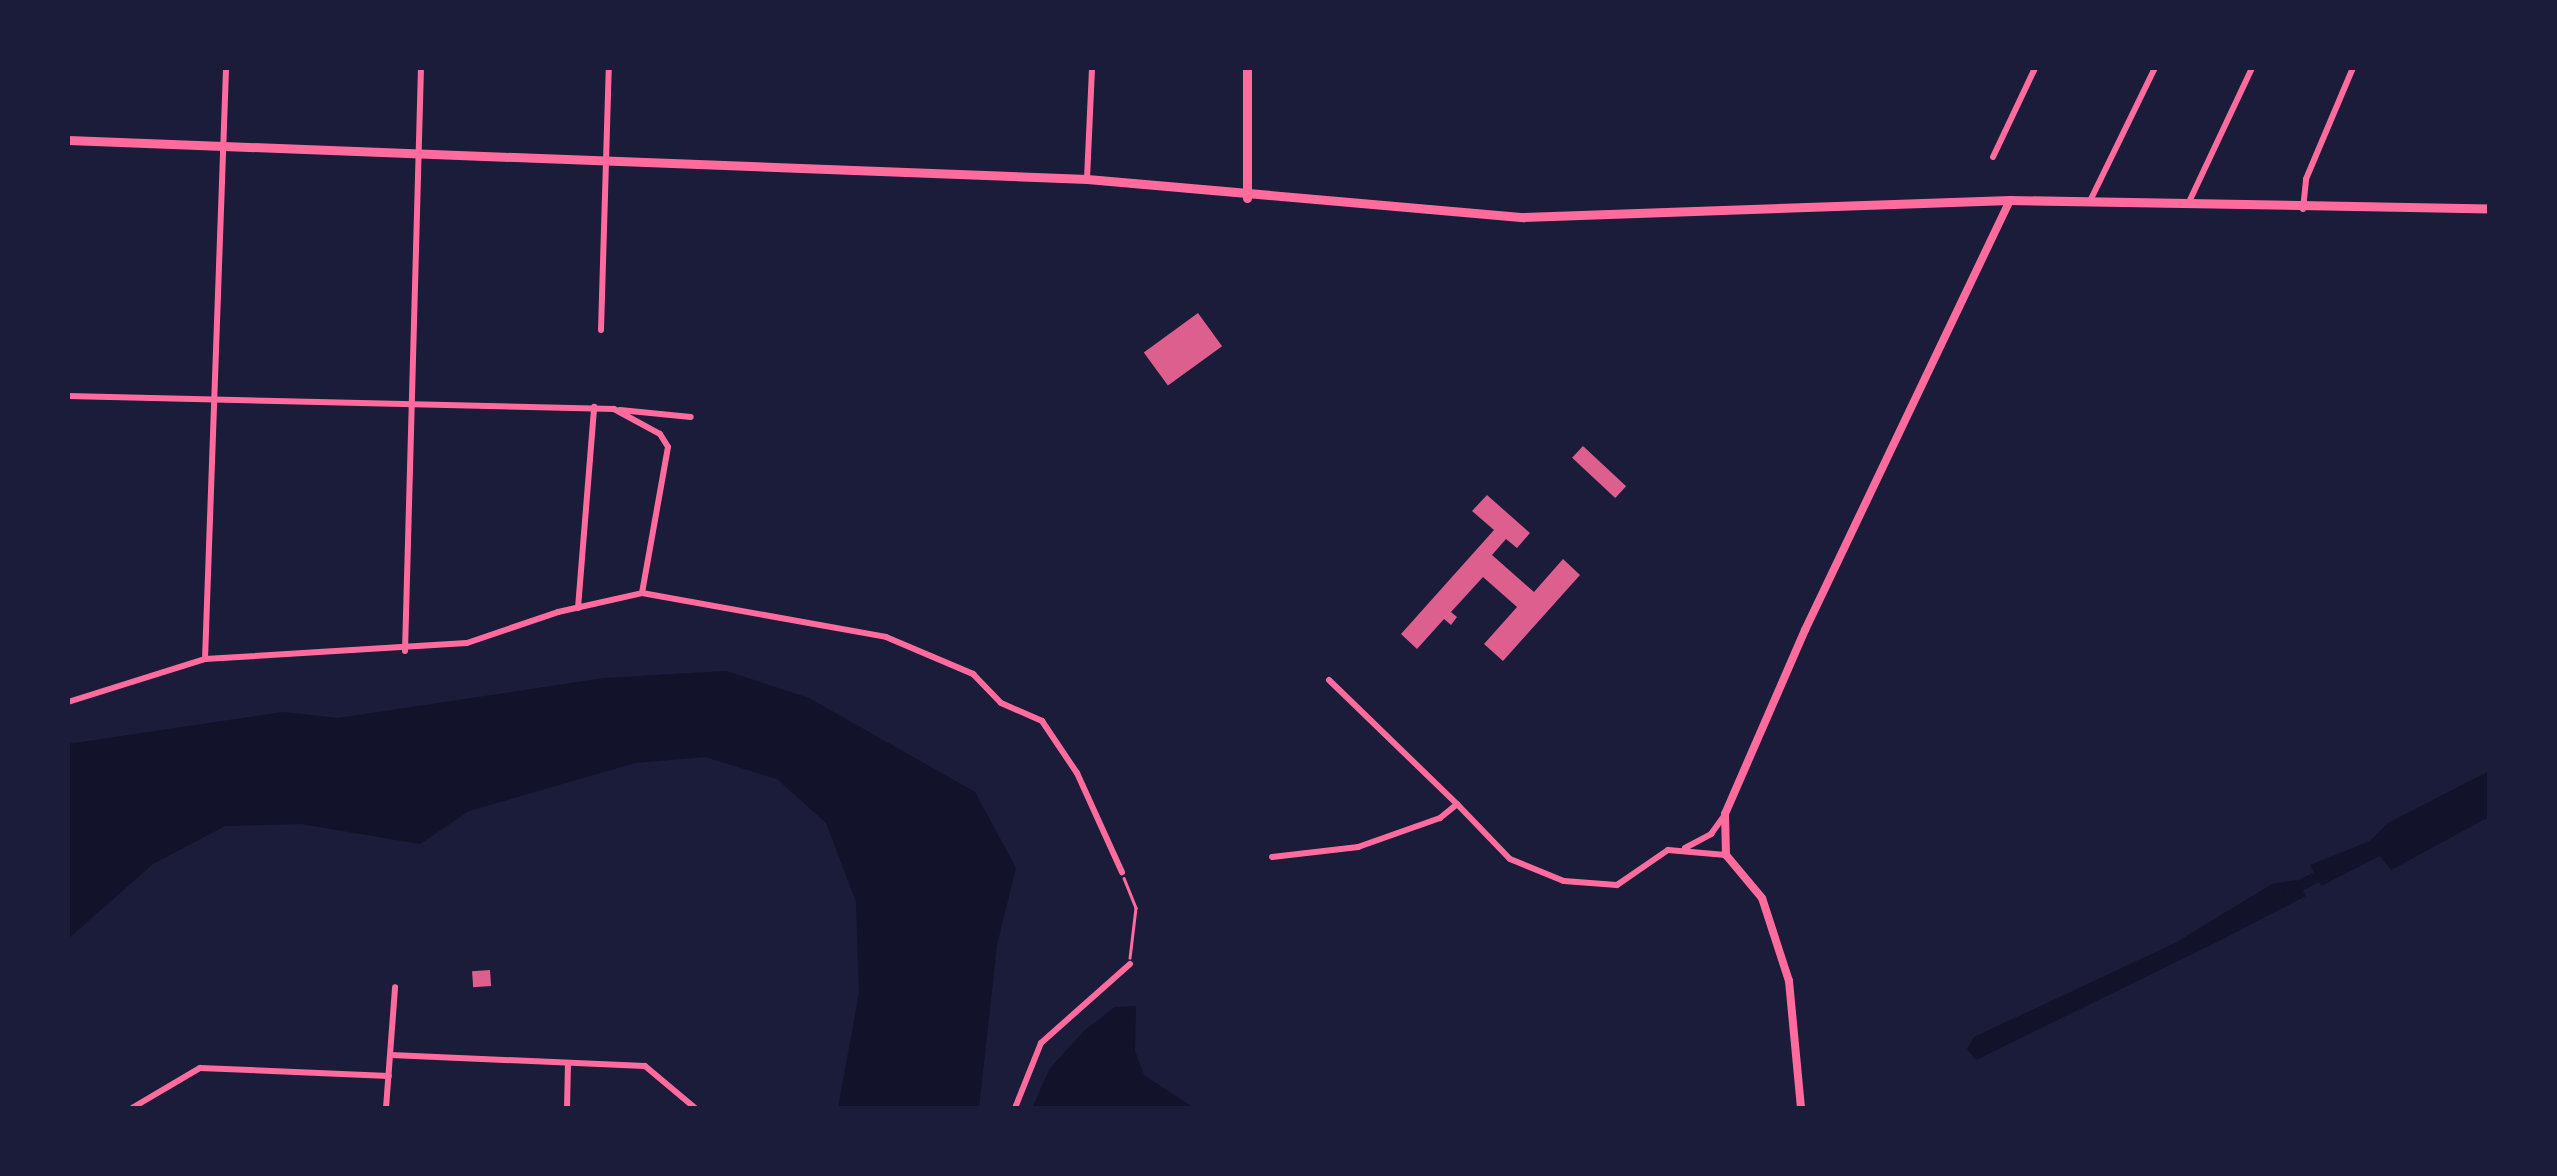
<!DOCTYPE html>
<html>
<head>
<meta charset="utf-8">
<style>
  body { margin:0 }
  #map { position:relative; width:2557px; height:1176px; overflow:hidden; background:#1b1b3a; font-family:Literata,serif }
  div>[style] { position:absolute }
  .water>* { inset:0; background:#12122b }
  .canal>* { height:11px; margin:-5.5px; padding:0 5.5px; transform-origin:5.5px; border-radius:5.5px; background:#12122b }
  .building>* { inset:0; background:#dd5f8e; transform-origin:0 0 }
  .path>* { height:2.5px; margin:-1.25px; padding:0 1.25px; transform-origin:1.25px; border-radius:1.25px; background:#ff6b9d }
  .minor>* { height:6px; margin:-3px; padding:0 3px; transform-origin:3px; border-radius:3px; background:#ff6b9d }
  .tertiary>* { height:8px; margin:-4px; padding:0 4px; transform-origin:4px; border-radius:4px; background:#ff6b9d }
  .secondary>* { height:9px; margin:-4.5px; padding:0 4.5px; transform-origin:4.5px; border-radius:4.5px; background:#ff6b9d }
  span { translate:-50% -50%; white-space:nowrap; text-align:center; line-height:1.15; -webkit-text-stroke:9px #1b1b3a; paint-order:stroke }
  .frame { position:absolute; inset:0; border:70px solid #1b1b3a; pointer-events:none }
</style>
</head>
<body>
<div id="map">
  <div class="water">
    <div style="clip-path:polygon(726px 671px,809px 698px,975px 792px,1016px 868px,997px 945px,979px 1108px,838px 1108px,859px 993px,856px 902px,826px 823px,777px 779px,705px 757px,635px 763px,469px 811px,420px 844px,301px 824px,225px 826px,153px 864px,68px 939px,68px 744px,283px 712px,338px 718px,604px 678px)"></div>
    <div style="clip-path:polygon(2489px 771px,2489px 817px,2391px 870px,2380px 856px,2321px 886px,2310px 865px,2370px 841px,2388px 823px)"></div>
    <div style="clip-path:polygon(2296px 880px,2306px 896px,2221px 940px,1976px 1060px,1967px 1049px,1974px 1037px,2175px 943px,2272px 884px)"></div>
    <div style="clip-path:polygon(1136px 1006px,1135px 1051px,1144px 1075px,1194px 1108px,1032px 1108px,1050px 1068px,1085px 1030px,1115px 1007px)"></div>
  </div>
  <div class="canal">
    <div style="left:2288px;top:891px;width:46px;rotate:-27.1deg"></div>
  </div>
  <div class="building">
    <div style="left:1198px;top:313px;width:41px;height:67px;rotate:54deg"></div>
    <div style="left:1583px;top:446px;width:59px;height:16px;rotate:43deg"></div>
    <div style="clip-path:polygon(1487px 495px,1530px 533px,1517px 548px,1506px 539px,1492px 555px,1534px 592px,1563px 559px,1580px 575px,1503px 661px,1484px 644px,1517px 607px,1483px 577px,1451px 612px,1457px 617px,1451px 625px,1444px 619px,1417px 649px,1401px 634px,1494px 530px,1472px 511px)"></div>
    <div style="left:490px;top:970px;width:16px;height:18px;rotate:86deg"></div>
  </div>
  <div class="path">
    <div style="left:1124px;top:878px;width:32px;rotate:68deg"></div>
    <div style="left:1136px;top:908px;width:50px;rotate:96.8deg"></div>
  </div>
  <div class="minor">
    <div style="left:1993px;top:157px;width:98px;rotate:-64.7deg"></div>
    <div style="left:1087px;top:179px;width:111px;rotate:-87.4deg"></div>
    <div style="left:2090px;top:201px;width:148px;rotate:-64deg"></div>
    <div style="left:2189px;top:202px;width:148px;rotate:-64.8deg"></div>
    <div style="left:2303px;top:209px;width:30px;rotate:-84deg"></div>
    <div style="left:2306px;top:179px;width:121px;rotate:-67.1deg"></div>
    <div style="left:601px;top:330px;width:262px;rotate:-88.3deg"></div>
    <div style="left:68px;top:396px;width:546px;rotate:1.36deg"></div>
    <div style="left:614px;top:409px;width:52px;rotate:28.5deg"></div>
    <div style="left:660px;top:434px;width:15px;rotate:58deg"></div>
    <div style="left:668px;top:447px;width:148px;rotate:100.1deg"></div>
    <div style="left:620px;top:410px;width:71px;rotate:5.6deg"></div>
    <div style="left:578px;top:608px;width:202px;rotate:-85.4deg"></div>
    <div style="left:405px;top:651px;width:583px;rotate:-88.43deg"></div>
    <div style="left:205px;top:659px;width:591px;rotate:-87.96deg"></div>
    <div style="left:1329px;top:680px;width:178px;rotate:44.1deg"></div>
    <div style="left:68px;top:702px;width:144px;rotate:-17.4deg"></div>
    <div style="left:205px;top:659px;width:262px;rotate:-3.5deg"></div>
    <div style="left:467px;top:643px;width:96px;rotate:-18.8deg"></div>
    <div style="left:558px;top:612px;width:86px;rotate:-12.7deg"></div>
    <div style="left:642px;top:593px;width:248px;rotate:10.2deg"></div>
    <div style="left:886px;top:637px;width:95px;rotate:23deg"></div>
    <div style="left:973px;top:674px;width:40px;rotate:46deg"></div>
    <div style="left:1001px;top:703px;width:45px;rotate:23.7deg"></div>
    <div style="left:1042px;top:721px;width:63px;rotate:56.1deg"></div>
    <div style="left:1077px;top:773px;width:109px;rotate:65.6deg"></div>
    <div style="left:1685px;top:848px;width:30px;rotate:-28deg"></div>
    <div style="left:1711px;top:834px;width:24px;rotate:-54deg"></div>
    <div style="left:1272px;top:857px;width:87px;rotate:-6.6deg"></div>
    <div style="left:1358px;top:847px;width:87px;rotate:-19.5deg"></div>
    <div style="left:1440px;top:818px;width:22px;rotate:-39deg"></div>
    <div style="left:1457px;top:804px;width:76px;rotate:46.1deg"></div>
    <div style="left:1510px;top:859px;width:58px;rotate:22.2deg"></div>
    <div style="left:1564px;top:881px;width:53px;rotate:4.3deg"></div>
    <div style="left:1617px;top:885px;width:62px;rotate:-34.5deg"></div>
    <div style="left:1668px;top:850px;width:58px;rotate:4.9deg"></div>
    <div style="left:391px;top:1055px;width:254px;rotate:2.5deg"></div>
    <div style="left:645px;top:1066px;width:65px;rotate:40deg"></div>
    <div style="left:132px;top:1108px;width:79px;rotate:-30.5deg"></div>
    <div style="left:200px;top:1068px;width:189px;rotate:2.4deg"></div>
    <div style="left:386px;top:1108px;width:121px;rotate:-85.7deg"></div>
    <div style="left:567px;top:1108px;width:45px;rotate:-88.7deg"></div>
    <div style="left:1015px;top:1108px;width:70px;rotate:-68.2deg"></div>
    <div style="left:1041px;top:1043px;width:119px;rotate:-41.6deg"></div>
  </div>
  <div class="tertiary">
    <div style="left:1801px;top:1108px;width:128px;rotate:-95.4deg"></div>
    <div style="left:1789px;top:981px;width:87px;rotate:-108deg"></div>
    <div style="left:1762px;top:898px;width:56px;rotate:-129.9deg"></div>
    <div style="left:1726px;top:855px;width:41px;rotate:-91.4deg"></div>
    <div style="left:1725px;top:814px;width:201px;rotate:-66.5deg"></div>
    <div style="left:1805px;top:630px;width:476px;rotate:-64.5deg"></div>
  </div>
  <div class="secondary">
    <div style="left:68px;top:140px;width:1020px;rotate:2.19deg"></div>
    <div style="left:1087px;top:179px;width:438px;rotate:5deg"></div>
    <div style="left:1523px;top:217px;width:487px;rotate:-2deg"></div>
    <div style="left:2010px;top:200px;width:480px;rotate:1deg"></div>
    <div style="left:1247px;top:198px;width:130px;rotate:-90deg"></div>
  </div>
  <div class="frame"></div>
</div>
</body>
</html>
